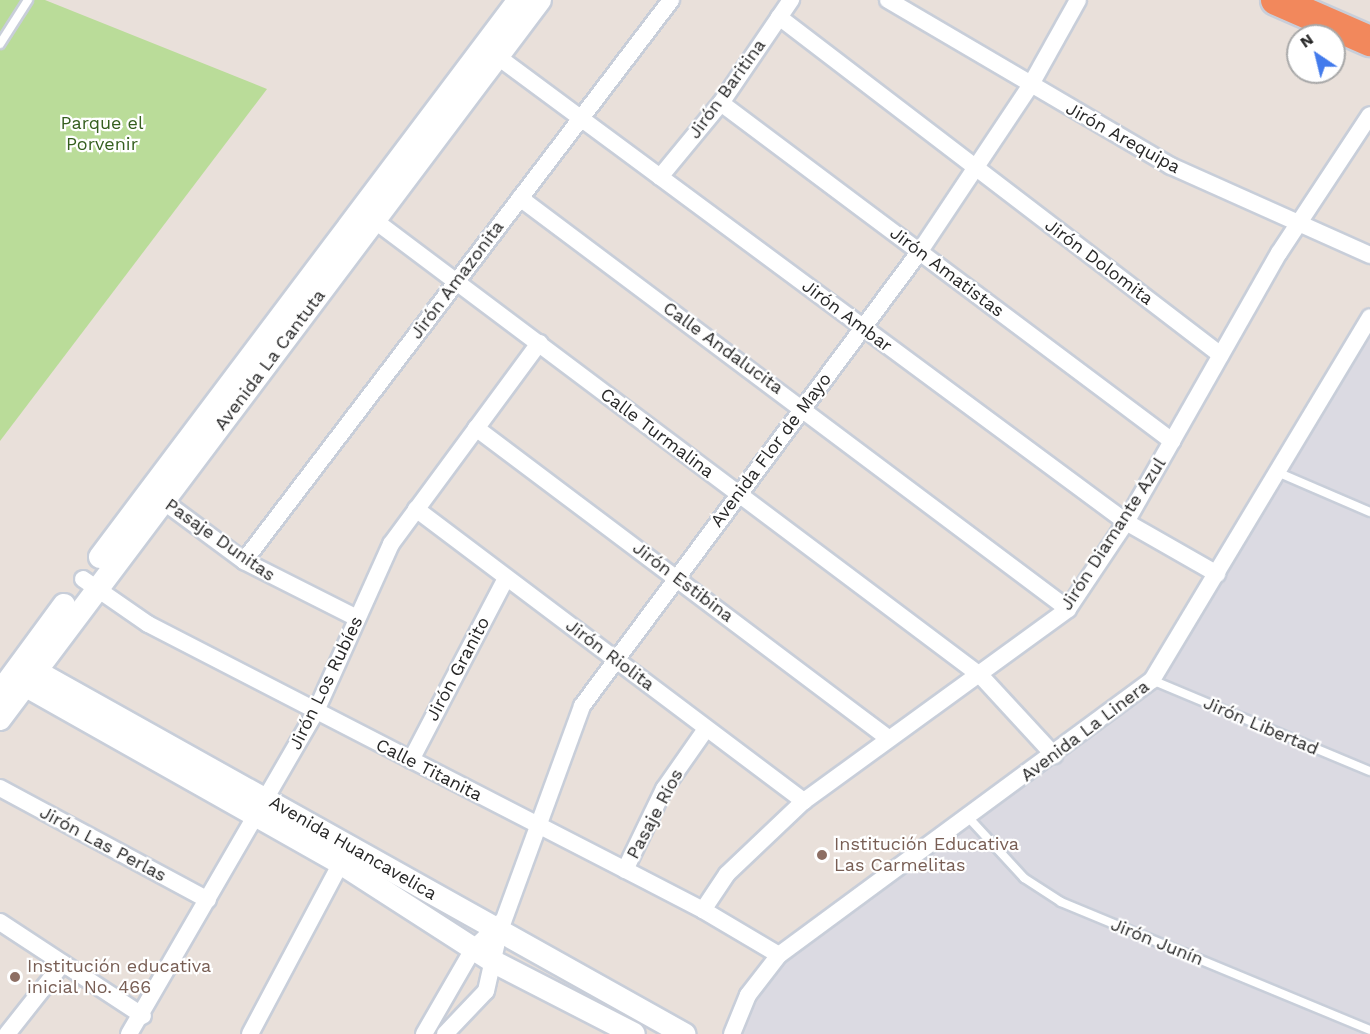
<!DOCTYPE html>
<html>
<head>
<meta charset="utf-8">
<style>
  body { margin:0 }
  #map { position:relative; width:1370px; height:1034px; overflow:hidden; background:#e9e0da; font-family:"Work Sans",sans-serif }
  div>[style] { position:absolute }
  .industrial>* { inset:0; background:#dbdae2 }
  .green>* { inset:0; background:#badc99 }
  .roads { filter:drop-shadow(2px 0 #c8ced9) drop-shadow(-2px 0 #c8ced9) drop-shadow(0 2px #c8ced9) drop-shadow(0 -2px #c8ced9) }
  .lane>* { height:8px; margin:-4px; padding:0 4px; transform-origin:4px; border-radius:4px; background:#fff }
  .street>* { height:16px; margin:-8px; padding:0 8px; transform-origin:8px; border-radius:8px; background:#fff }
  .secondary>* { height:22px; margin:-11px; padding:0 11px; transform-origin:11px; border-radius:11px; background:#fff }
  .highway>* { height:30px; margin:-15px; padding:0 15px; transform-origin:15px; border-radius:15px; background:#f2885c }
  .dots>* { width:16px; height:16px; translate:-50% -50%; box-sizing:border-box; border:3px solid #fff; border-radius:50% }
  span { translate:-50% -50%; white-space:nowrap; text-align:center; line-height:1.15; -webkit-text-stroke:4.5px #fff; paint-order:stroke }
  .street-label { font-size:18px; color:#272727 }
  .park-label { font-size:18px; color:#345e1e }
  .education-label { font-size:18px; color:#785e54 }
  .left { translate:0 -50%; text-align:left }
  .north { position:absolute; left:1286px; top:24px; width:60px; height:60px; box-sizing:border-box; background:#fff; border:2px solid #a9a9a9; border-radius:50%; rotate:325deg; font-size:16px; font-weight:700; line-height:24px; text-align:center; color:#272727 }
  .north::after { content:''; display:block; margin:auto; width:21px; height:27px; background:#437bec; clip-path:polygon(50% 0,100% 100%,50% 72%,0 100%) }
</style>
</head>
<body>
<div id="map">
  <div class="industrial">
    <div style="clip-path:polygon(1370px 327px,1370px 1034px,737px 1034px,785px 956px,1142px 698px,1164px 673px)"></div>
  </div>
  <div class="green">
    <div style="clip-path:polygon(0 0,45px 0,267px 89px,0 441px)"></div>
  </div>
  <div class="roads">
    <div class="lane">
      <div style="left:0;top:44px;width:52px;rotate:-57.5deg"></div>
      <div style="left:1277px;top:472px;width:101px;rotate:23.3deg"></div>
      <div style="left:1152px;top:680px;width:236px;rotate:22.7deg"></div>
      <div style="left:968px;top:817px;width:83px;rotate:47.4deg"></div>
      <div style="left:1024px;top:878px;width:44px;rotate:33deg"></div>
      <div style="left:1061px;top:902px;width:334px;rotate:22.5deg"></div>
    </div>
    <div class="street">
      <div style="left:888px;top:0;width:328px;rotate:30.4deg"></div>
      <div style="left:1171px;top:166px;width:218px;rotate:24.1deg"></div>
      <div style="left:779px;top:17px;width:556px;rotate:37.41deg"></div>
      <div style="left:490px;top:51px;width:791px;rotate:36.52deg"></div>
      <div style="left:1126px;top:522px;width:105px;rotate:29.7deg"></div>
      <div style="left:721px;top:103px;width:564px;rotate:36.85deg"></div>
      <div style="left:660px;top:177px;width:96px;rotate:-50.5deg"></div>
      <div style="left:721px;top:103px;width:125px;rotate:-55.8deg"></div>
      <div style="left:520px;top:198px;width:685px;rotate:36.87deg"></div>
      <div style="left:366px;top:214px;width:769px;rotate:36.91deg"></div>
      <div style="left:981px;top:676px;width:108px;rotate:47.3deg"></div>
      <div style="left:476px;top:428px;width:516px;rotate:36.96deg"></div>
      <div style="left:155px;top:495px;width:111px;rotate:36.6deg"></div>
      <div style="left:244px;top:561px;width:127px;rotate:26.8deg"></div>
      <div style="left:416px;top:509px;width:486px;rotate:37deg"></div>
      <div style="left:244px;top:561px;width:705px;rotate:-52.72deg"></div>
      <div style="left:83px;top:579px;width:79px;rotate:34.7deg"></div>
      <div style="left:148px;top:624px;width:624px;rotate:27.26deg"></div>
      <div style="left:703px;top:910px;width:88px;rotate:30.6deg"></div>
      <div style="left:411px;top:760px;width:205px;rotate:-62.4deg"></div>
      <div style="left:0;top:788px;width:236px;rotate:28.3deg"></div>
      <div style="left:625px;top:870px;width:90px;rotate:-64.3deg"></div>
      <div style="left:664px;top:789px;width:73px;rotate:-55deg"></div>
      <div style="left:703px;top:910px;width:43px;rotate:-56.3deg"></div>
      <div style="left:727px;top:874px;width:106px;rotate:-43.5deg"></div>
      <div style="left:804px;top:801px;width:326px;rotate:-36deg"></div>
      <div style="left:1068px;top:609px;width:105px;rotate:-56.3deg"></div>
      <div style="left:1126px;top:522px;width:309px;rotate:-60.4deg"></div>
      <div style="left:1279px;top:253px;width:165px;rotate:-56.6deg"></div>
      <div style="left:0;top:922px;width:171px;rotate:33.3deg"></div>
      <div style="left:7px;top:1034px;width:90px;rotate:-51.7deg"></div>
      <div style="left:129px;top:1034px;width:373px;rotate:-59.9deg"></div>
      <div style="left:316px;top:711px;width:183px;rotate:-65.8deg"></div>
      <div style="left:391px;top:544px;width:250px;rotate:-53.6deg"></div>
      <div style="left:250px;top:1034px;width:203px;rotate:-62deg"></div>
      <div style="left:424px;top:1034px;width:98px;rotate:-60deg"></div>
      <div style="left:473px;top:949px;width:39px;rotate:-44deg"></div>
      <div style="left:445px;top:1034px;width:59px;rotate:-46.4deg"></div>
      <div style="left:486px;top:991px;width:59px;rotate:-77.4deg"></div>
      <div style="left:499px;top:933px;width:242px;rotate:-69.9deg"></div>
      <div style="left:582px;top:706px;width:567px;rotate:-53.39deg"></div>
      <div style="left:920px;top:251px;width:198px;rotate:-56.3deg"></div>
      <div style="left:1030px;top:86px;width:98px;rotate:-60.8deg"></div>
      <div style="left:732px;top:1034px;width:42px;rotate:-67.7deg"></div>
      <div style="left:748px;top:995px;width:51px;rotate:-52.2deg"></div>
      <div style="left:779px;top:955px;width:463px;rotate:-36.4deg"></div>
      <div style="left:1152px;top:680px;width:423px;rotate:-59deg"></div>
    </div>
    <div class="secondary">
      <div style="left:100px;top:557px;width:697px;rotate:-53.05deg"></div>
      <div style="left:23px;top:664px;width:758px;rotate:29.24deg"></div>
      <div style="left:12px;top:678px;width:379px;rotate:29.4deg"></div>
      <div style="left:342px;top:864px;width:181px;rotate:32.8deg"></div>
      <div style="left:494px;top:962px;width:157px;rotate:27.2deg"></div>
      <div style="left:0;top:692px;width:108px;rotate:-53.7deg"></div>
      <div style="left:0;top:719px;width:899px;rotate:-53.09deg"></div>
    </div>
    <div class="highway">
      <div style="left:1276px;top:0;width:103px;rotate:23.6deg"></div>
    </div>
  </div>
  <div class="dots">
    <div style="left:822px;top:855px;background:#8d6e63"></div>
    <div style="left:15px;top:977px;background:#8d6e63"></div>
  </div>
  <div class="street-label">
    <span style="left:727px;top:89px;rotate:-54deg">Jirón Baritina</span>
    <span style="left:1123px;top:138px;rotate:29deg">Jirón Arequipa</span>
    <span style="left:1099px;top:262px;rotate:37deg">Jirón Dolomita</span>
    <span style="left:947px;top:272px;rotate:37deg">Jirón Amatistas</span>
    <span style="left:457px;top:280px;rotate:-53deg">Jirón Amazonita</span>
    <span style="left:847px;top:316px;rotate:37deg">Jirón Ambar</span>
    <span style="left:723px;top:348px;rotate:36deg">Calle Andalucita</span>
    <span style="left:270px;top:360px;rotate:-53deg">Avenida La Cantuta</span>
    <span style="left:657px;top:433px;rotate:37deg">Calle Turmalina</span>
    <span style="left:771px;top:450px;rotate:-53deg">Avenida Flor de Mayo</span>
    <span style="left:1113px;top:534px;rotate:-57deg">Jirón Diamante Azul</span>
    <span style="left:220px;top:540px;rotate:35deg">Pasaje Dunitas</span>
    <span style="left:683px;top:582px;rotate:37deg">Jirón Estibina</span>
    <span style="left:610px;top:655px;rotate:37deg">Jirón Riolita</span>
    <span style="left:458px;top:669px;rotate:-62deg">Jirón Granito</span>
    <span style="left:326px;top:683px;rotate:-64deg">Jirón Los Rubíes</span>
    <span style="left:1261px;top:726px;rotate:23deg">Jirón Libertad</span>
    <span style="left:1085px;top:731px;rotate:-37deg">Avenida La Linera</span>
    <span style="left:429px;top:770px;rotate:27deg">Calle Titanita</span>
    <span style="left:655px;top:814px;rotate:-62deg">Pasaje Ríos</span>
    <span style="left:103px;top:844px;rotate:28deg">Jirón Las Perlas</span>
    <span style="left:353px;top:848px;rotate:30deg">Avenida Huancavelica</span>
    <span style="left:1157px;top:942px;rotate:22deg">Jirón Junín</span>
  </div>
  <div class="park-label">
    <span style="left:102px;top:134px">Parque el<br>Porvenir</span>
  </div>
  <div class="education-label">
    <span class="left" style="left:834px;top:855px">Institución Educativa<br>Las Carmelitas</span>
    <span class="left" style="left:27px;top:977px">Institución educativa<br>inicial No. 466</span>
  </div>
  <div class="north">N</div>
</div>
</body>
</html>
